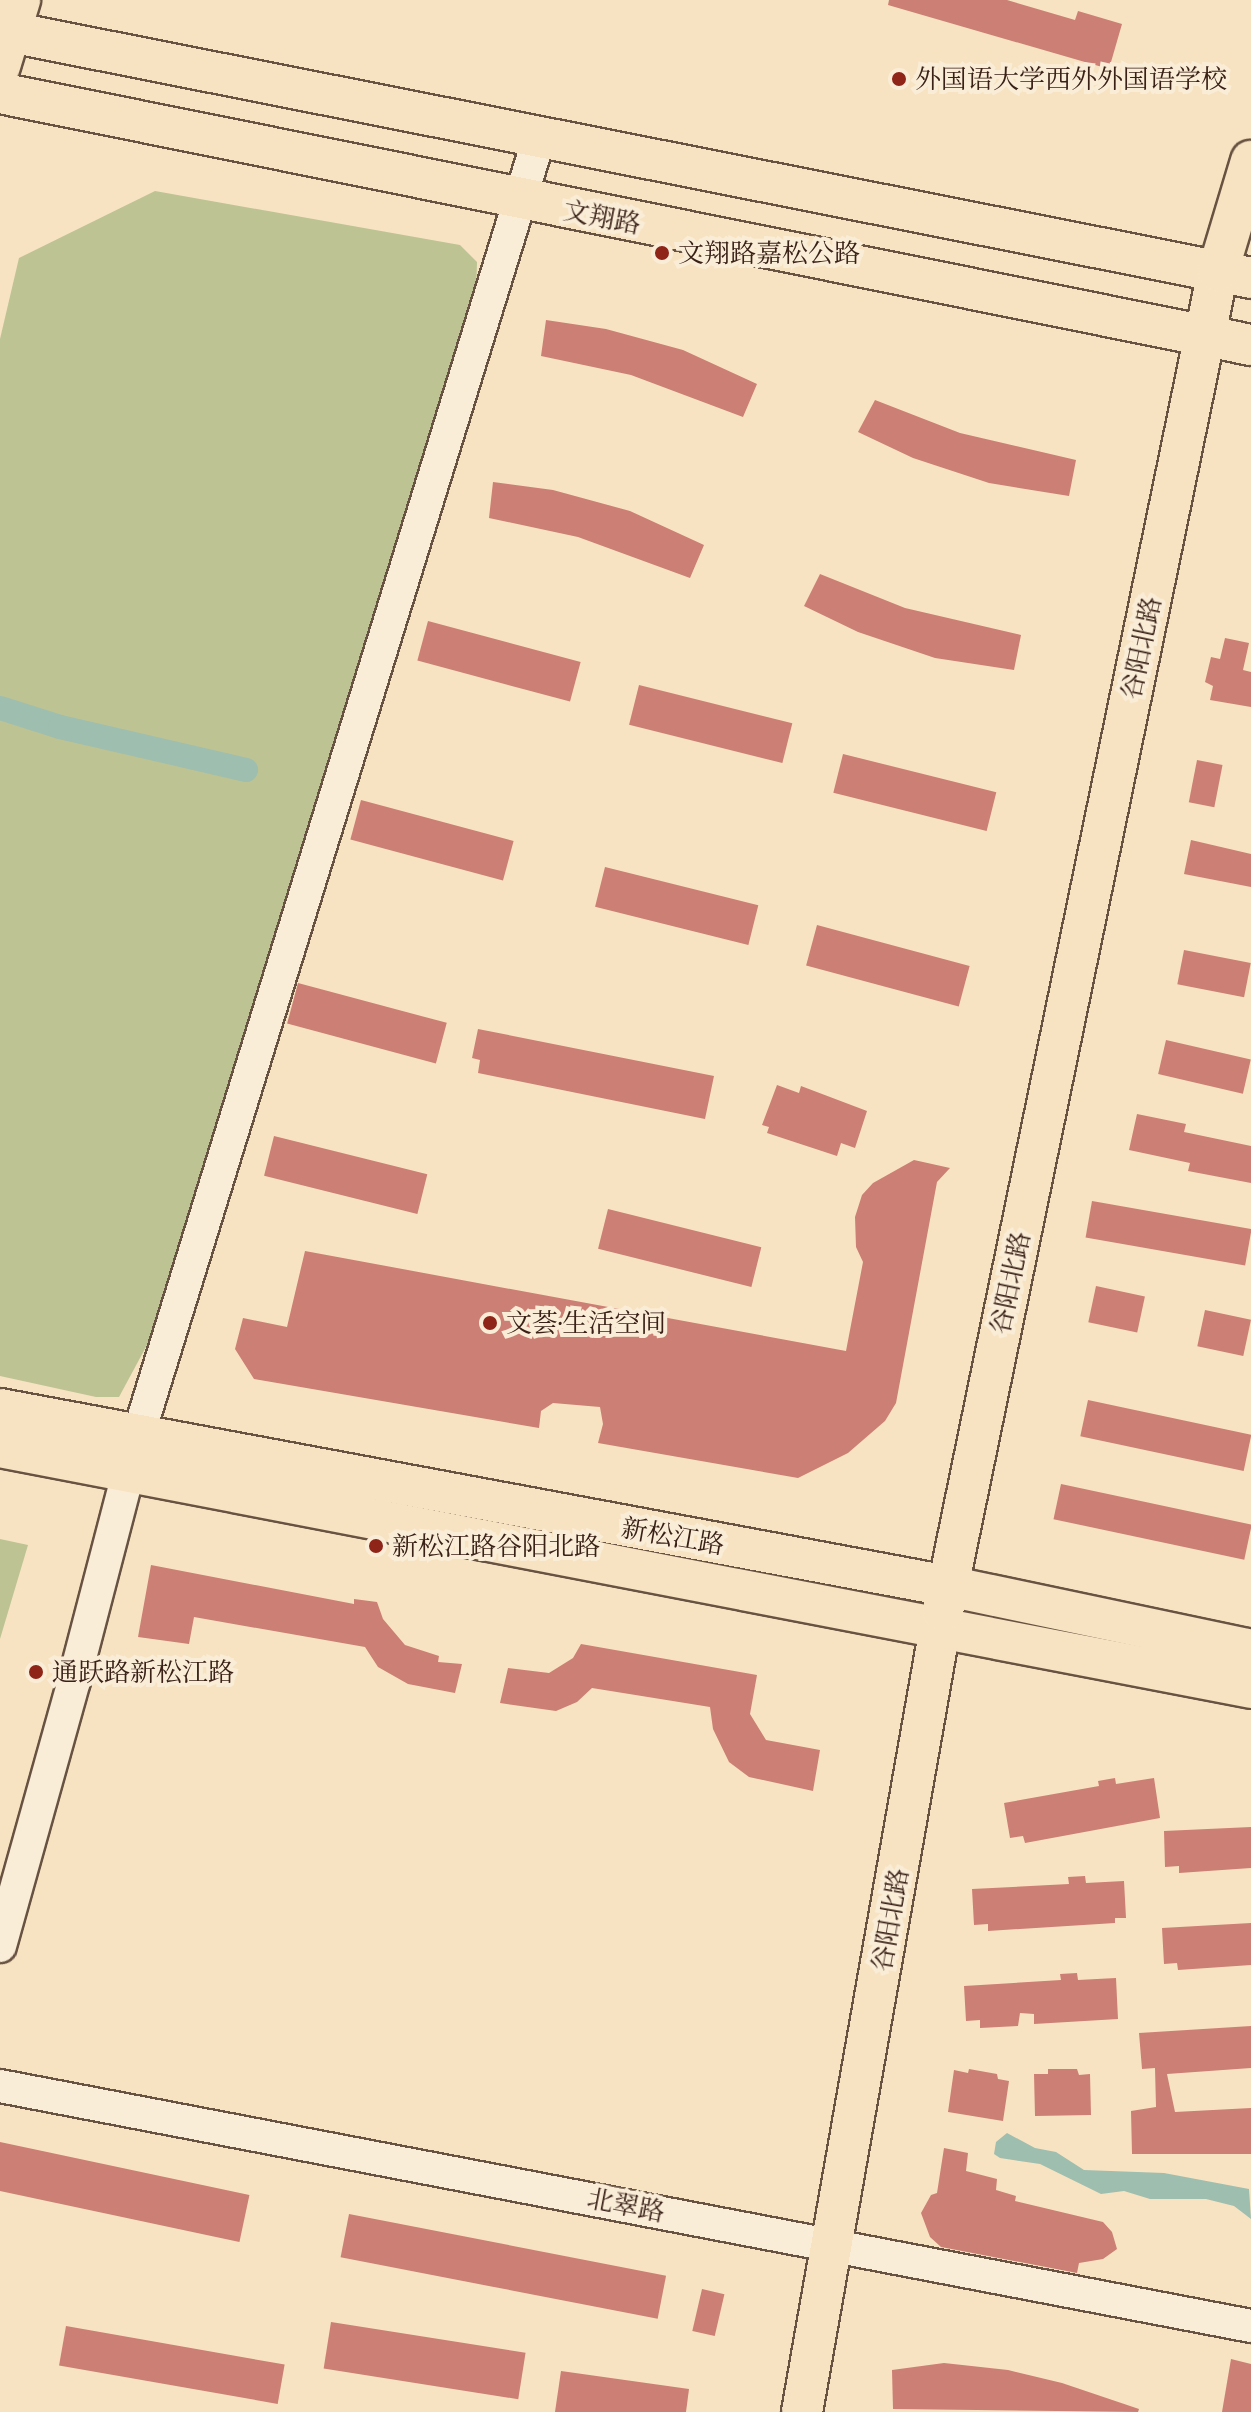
<!DOCTYPE html>
<html>
<head>
<meta charset="utf-8">
<style>
  body { margin:0 }
  #map { position:relative; width:1251px; height:2412px; overflow:hidden; background:#f7e3c2; font-family:"Gentium Book Plus","Noto Serif SC",serif }
  div>[style] { position:absolute }
  .green>* { inset:0; background:#bdc393 }
  .water>* { inset:0; background:#9ebeaf }
  .canal>* { height:24px; margin:-12px; padding:0 12px; transform-origin:12px; border-radius:12px; background:#9ebeaf }
  .building>* { inset:0; background:#cc7f74; transform-origin:0 0 }
  .roads { filter:drop-shadow(2px 0 #685242) drop-shadow(-2px 0 #685242) drop-shadow(0 2px #685242) drop-shadow(0 -2px #685242) }
  .minor>* { height:32px; margin:-16px; padding:0 16px; transform-origin:16px; border-radius:16px; background:#faedd7 }
  .major>* { height:40px; margin:-20px; padding:0 20px; transform-origin:20px; border-radius:20px; background:#f7e3c2 }
  .dots>* { width:22px; height:22px; translate:-50% -50%; box-sizing:border-box; border:4px solid #faedd7; border-radius:50% }
  span { translate:-50% -50%; white-space:nowrap; text-align:center; line-height:1.15; -webkit-text-stroke:8px #faedd7; paint-order:stroke }
  .poi-label { font-size:26px; color:#392117 }
  .left { translate:0 -50%; text-align:left }
  .street-label { font-size:26px; color:#392117 }
</style>
</head>
<body>
<div id="map">
  <div class="green">
    <div style="clip-path:polygon(155px 191px,460px 245px,477px 262px,476px 296px,154px 1332px,119px 1397px,96px 1397px,0 1376px,0 339px,19px 258px)"></div>
    <div style="clip-path:polygon(0 1539px,28px 1545px,0 1639px)"></div>
  </div>
  <div class="water">
    <div style="clip-path:polygon(1007px 2133px,1035px 2148px,1056px 2152px,1084px 2170px,1164px 2173px,1249px 2189px,1251px 2219px,1234px 2206px,1206px 2199px,1150px 2199px,1124px 2191px,1101px 2194px,1040px 2164px,1000px 2158px,994px 2154px,996px 2142px)"></div>
  </div>
  <div class="canal">
    <div style="left:0;top:708px;width:63px;rotate:17.6deg"></div>
    <div style="left:60px;top:727px;width:191px;rotate:13deg"></div>
  </div>
  <div class="building">
    <div style="clip-path:polygon(889px 0,1007px 0,1075px 20px,1078px 11px,1122px 24px,1109px 69px,888px 5px)"></div>
    <div style="clip-path:polygon(546px 320px,606px 329px,683px 350px,757px 384px,743px 417px,631px 375px,541px 356px)"></div>
    <div style="clip-path:polygon(875px 400px,960px 433px,1076px 460px,1069px 496px,989px 483px,913px 458px,858px 432px)"></div>
    <div style="clip-path:polygon(493px 482px,553px 490px,630px 511px,704px 545px,690px 578px,578px 537px,489px 518px)"></div>
    <div style="clip-path:polygon(820px 574px,905px 608px,1021px 635px,1014px 670px,935px 658px,858px 632px,804px 606px)"></div>
    <div style="left:428px;top:621px;width:158px;height:41px;rotate:15deg"></div>
    <div style="clip-path:polygon(1225px 638px,1249px 643px,1243px 670px,1251px 672px,1251px 707px,1210px 700px,1213px 686px,1205px 682px,1211px 657px,1220px 659px)"></div>
    <div style="left:639px;top:685px;width:158px;height:41px;rotate:14deg"></div>
    <div style="left:843px;top:754px;width:158px;height:40px;rotate:14deg"></div>
    <div style="left:1197px;top:760px;width:26px;height:43px;rotate:11deg"></div>
    <div style="left:361px;top:800px;width:158px;height:41px;rotate:15deg"></div>
    <div style="clip-path:polygon(1191px 840px,1251px 854px,1251px 887px,1184px 874px)"></div>
    <div style="left:605px;top:867px;width:158px;height:41px;rotate:14deg"></div>
    <div style="left:817px;top:925px;width:158px;height:42px;rotate:15deg"></div>
    <div style="left:1184px;top:950px;width:68px;height:35px;rotate:11deg"></div>
    <div style="left:298px;top:983px;width:154px;height:42px;rotate:15deg"></div>
    <div style="clip-path:polygon(478px 1029px,714px 1076px,705px 1119px,478px 1073px,480px 1060px,472px 1058px)"></div>
    <div style="left:1166px;top:1040px;width:87px;height:35px;rotate:13deg"></div>
    <div style="clip-path:polygon(777px 1085px,799px 1093px,801px 1086px,867px 1111px,855px 1148px,841px 1143px,837px 1156px,767px 1133px,769px 1127px,762px 1125px)"></div>
    <div style="clip-path:polygon(1137px 1114px,1186px 1124px,1184px 1132px,1251px 1146px,1251px 1183px,1188px 1171px,1190px 1163px,1129px 1150px)"></div>
    <div style="left:274px;top:1136px;width:158px;height:41px;rotate:14deg"></div>
    <div style="clip-path:polygon(914px 1160px,950px 1168px,937px 1182px,896px 1403px,885px 1421px,848px 1453px,798px 1478px,598px 1443px,603px 1424px,600px 1407px,553px 1403px,541px 1411px,539px 1428px,254px 1379px,235px 1349px,243px 1318px,287px 1327px,305px 1251px,846px 1351px,863px 1262px,856px 1247px,855px 1217px,862px 1195px,873px 1183px)"></div>
    <div style="left:1092px;top:1201px;width:162px;height:37px;rotate:10deg"></div>
    <div style="left:608px;top:1209px;width:158px;height:41px;rotate:14deg"></div>
    <div style="left:1096px;top:1286px;width:50px;height:37px;rotate:12deg"></div>
    <div style="left:1205px;top:1310px;width:47px;height:37px;rotate:12deg"></div>
    <div style="left:1088px;top:1400px;width:167px;height:37px;rotate:12deg"></div>
    <div style="left:1061px;top:1484px;width:195px;height:36px;rotate:12deg"></div>
    <div style="clip-path:polygon(151px 1565px,354px 1604px,354px 1599px,377px 1602px,383px 1619px,405px 1645px,439px 1656px,438px 1662px,462px 1664px,455px 1693px,408px 1684px,378px 1667px,365px 1647px,194px 1617px,189px 1644px,138px 1637px)"></div>
    <div style="clip-path:polygon(581px 1644px,757px 1675px,750px 1714px,766px 1740px,820px 1750px,813px 1791px,749px 1777px,729px 1762px,713px 1729px,710px 1707px,592px 1688px,577px 1702px,556px 1711px,500px 1703px,508px 1668px,549px 1673px,573px 1658px)"></div>
    <div style="clip-path:polygon(1115px 1778px,1116px 1784px,1154px 1778px,1160px 1818px,1025px 1843px,1023px 1836px,1010px 1838px,1004px 1803px,1099px 1786px,1098px 1781px)"></div>
    <div style="clip-path:polygon(1251px 1827px,1251px 1868px,1179px 1873px,1179px 1866px,1165px 1867px,1164px 1831px)"></div>
    <div style="clip-path:polygon(1085px 1876px,1086px 1883px,1124px 1881px,1126px 1918px,1115px 1918px,1115px 1923px,988px 1931px,988px 1924px,974px 1925px,972px 1889px,1069px 1884px,1068px 1877px)"></div>
    <div style="clip-path:polygon(1251px 1923px,1251px 1965px,1178px 1970px,1177px 1963px,1164px 1964px,1162px 1928px)"></div>
    <div style="clip-path:polygon(1077px 1973px,1078px 1980px,1116px 1978px,1118px 2019px,1034px 2024px,1034px 2014px,1020px 2013px,1018px 2026px,980px 2028px,980px 2020px,966px 2021px,964px 1986px,1061px 1980px,1060px 1974px)"></div>
    <div style="clip-path:polygon(1251px 2026px,1251px 2068px,1167px 2074px,1175px 2112px,1251px 2108px,1251px 2154px,1132px 2154px,1131px 2111px,1156px 2107px,1155px 2068px,1142px 2069px,1139px 2033px)"></div>
    <div style="clip-path:polygon(969px 2069px,997px 2074px,998px 2079px,1009px 2081px,1003px 2121px,948px 2112px,954px 2070px,968px 2073px)"></div>
    <div style="clip-path:polygon(1048px 2069px,1077px 2069px,1079px 2075px,1090px 2074px,1091px 2115px,1035px 2116px,1034px 2074px,1048px 2074px)"></div>
    <div style="left:0;top:2142px;width:255px;height:48px;rotate:12deg"></div>
    <div style="clip-path:polygon(944px 2148px,968px 2153px,966px 2171px,997px 2179px,996px 2190px,1016px 2196px,1015px 2201px,1103px 2222px,1112px 2232px,1117px 2249px,1103px 2259px,1079px 2263px,1077px 2273px,941px 2247px,930px 2237px,921px 2213px,931px 2195px,937px 2193px)"></div>
    <div style="left:349px;top:2214px;width:323px;height:44px;rotate:11deg"></div>
    <div style="left:702px;top:2289px;width:23px;height:43px;rotate:13deg"></div>
    <div style="left:331px;top:2322px;width:197px;height:47px;rotate:9deg"></div>
    <div style="left:66px;top:2326px;width:222px;height:40px;rotate:10deg"></div>
    <div style="clip-path:polygon(1231px 2359px,1251px 2364px,1251px 2412px,1222px 2412px)"></div>
    <div style="clip-path:polygon(944px 2363px,1008px 2370px,1062px 2383px,1139px 2409px,1138px 2412px,893px 2409px,892px 2370px)"></div>
    <div style="clip-path:polygon(561px 2371px,689px 2389px,686px 2412px,555px 2412px)"></div>
  </div>
  <div class="roads">
    <div class="minor">
      <div style="left:0;top:1946px;width:275px;rotate:-74.4deg"></div>
      <div style="left:74px;top:1681px;width:253px;rotate:-75.4deg"></div>
      <div style="left:138px;top:1436px;width:1359px;rotate:-72.83deg"></div>
      <div style="left:0;top:2086px;width:1274px;rotate:10.86deg"></div>
    </div>
    <div class="major">
      <div style="left:0;top:30px;width:1275px;rotate:11.21deg"></div>
      <div style="left:0;top:66px;width:69px;rotate:-73.1deg"></div>
      <div style="left:0;top:93px;width:1276px;rotate:11.39deg"></div>
      <div style="left:0;top:1409px;width:964px;rotate:10.58deg"></div>
      <div style="left:948px;top:1586px;width:310px;rotate:11.9deg"></div>
      <div style="left:0;top:1447px;width:1274px;rotate:10.9deg"></div>
      <div style="left:802px;top:2412px;width:813px;rotate:-80.02deg"></div>
      <div style="left:943px;top:1611px;width:1368px;rotate:-78.4deg"></div>
      <div style="left:1218px;top:271px;width:115px;rotate:-73.3deg"></div>
    </div>
  </div>
  <div class="dots">
    <div style="left:899px;top:79px;background:#8f2418"></div>
    <div style="left:662px;top:253px;background:#8f2418"></div>
    <div style="left:490px;top:1323px;background:#8f2418"></div>
    <div style="left:376px;top:1546px;background:#8f2418"></div>
    <div style="left:36px;top:1672px;background:#8f2418"></div>
  </div>
  <div class="poi-label">
    <span class="left" style="left:915px;top:79px">外国语大学西外外国语学校</span>
    <span class="left" style="left:678px;top:253px">文翔路嘉松公路</span>
    <span class="left" style="left:506px;top:1323px">文荟·生活空间</span>
    <span class="left" style="left:392px;top:1546px">新松江路谷阳北路</span>
    <span class="left" style="left:52px;top:1672px">通跃路新松江路</span>
  </div>
  <div class="street-label">
    <span style="left:602px;top:217px;rotate:11deg">文翔路</span>
    <span style="left:1141px;top:648px;rotate:-78deg">谷阳北路</span>
    <span style="left:1010px;top:1283px;rotate:-78deg">谷阳北路</span>
    <span style="left:673px;top:1536px;rotate:10deg">新松江路</span>
    <span style="left:890px;top:1920px;rotate:-80deg">谷阳北路</span>
    <span style="left:626px;top:2205px;rotate:11deg">北翠路</span>
  </div>
</div>
</body>
</html>
